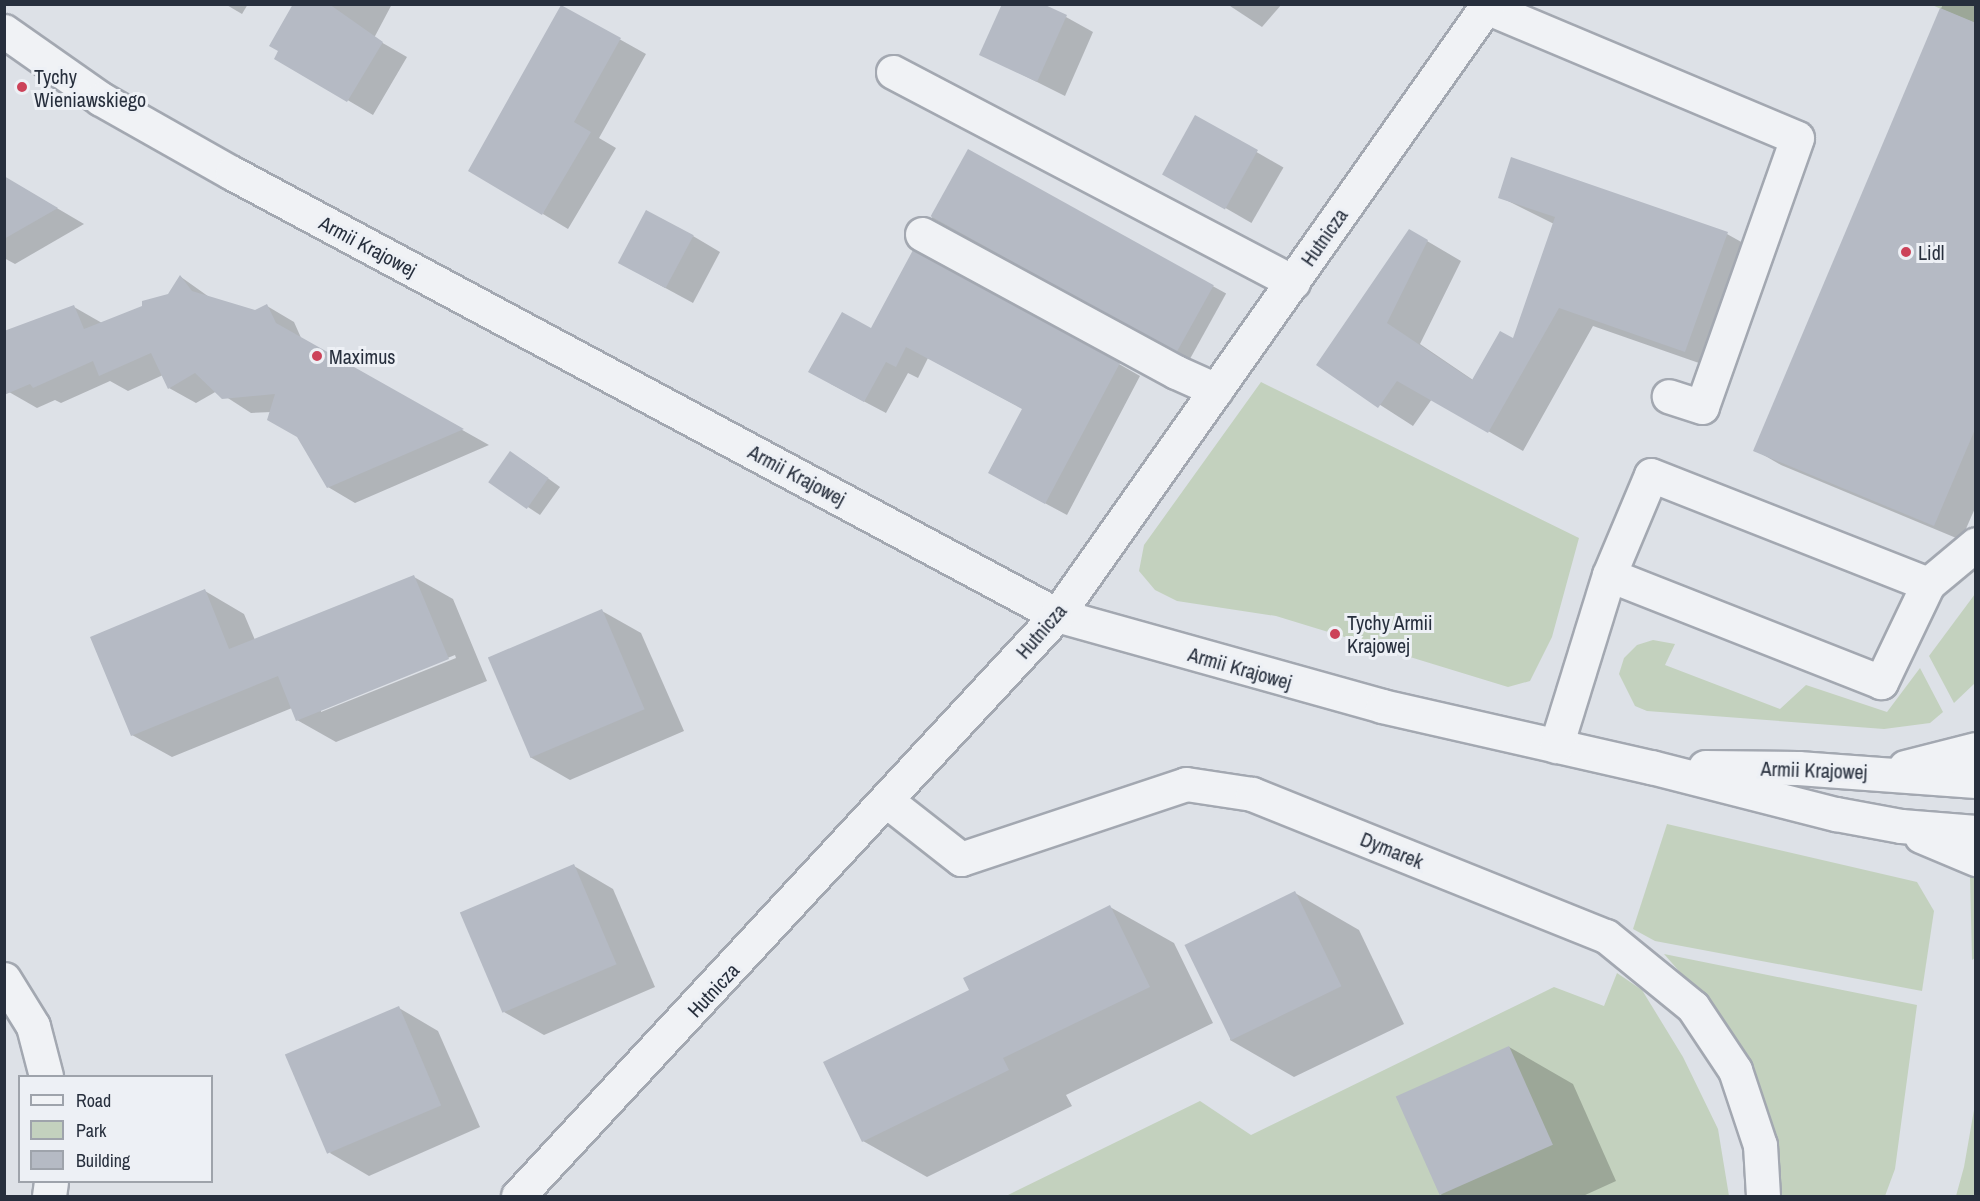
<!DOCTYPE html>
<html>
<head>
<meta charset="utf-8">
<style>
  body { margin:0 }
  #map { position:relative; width:1980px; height:1201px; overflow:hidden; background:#dde1e7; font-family:"Archivo Narrow",sans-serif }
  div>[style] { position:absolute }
  .green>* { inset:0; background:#c3d1be }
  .shadow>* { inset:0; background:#0003; transform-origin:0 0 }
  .building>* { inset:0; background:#b5bac4; transform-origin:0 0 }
  .roads { filter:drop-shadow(2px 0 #a3a8b1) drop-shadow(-2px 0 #a3a8b1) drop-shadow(0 2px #a3a8b1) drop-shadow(0 -2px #a3a8b1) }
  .minor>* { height:33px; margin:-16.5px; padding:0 16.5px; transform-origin:16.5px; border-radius:16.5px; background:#f0f2f5 }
  .dots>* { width:16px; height:16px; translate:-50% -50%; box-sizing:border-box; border:3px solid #edf0f5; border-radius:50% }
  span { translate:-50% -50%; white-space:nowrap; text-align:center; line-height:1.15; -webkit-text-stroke:6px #edf0f5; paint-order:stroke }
  .poi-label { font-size:20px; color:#272f3d }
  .left { translate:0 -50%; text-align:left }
  .street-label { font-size:20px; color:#272f3d }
  .frame { position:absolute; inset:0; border:6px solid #272f3d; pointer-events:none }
  .legend { position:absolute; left:18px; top:1075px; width:195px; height:108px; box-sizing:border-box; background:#edf0f5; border:2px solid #9ea3ab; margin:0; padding:8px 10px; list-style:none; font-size:18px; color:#272f3d }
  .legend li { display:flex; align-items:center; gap:12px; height:30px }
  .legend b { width:30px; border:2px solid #9ea3ab }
</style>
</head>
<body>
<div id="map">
  <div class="green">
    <div style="clip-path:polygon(1932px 5px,1975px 5px,1975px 23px,1939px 8px)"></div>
    <div style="clip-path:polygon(1261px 382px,1579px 538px,1552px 637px,1530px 681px,1508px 687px,1276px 616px,1177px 601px,1155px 590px,1139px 571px,1144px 545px)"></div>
    <div style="clip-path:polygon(1975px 594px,1975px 683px,1954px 703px,1929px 656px)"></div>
    <div style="clip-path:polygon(1653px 640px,1675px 644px,1665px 665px,1780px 709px,1806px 685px,1887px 712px,1920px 668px,1943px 712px,1930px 723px,1884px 729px,1647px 711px,1635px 706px,1619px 674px,1624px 658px,1637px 645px)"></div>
    <div style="clip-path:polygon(1667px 824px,1917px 882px,1934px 911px,1922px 991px,1655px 941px,1633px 929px)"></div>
    <div style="clip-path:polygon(1970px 875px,1976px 877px,1976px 957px,1972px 960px)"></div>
    <div style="clip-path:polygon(1664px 954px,1917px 1005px,1895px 1169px,1885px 1196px,1771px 1196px,1708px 1004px)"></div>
    <div style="clip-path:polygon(1617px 973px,1642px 990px,1683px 1057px,1718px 1129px,1729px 1196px,1006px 1196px,1200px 1101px,1251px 1135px,1554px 987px,1604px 1006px)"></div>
    <div style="clip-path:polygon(1975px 1104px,1975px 1196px,1956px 1196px,1964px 1167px)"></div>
  </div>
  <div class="shadow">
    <div style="clip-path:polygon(225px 4px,248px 4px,242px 14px)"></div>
    <div style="clip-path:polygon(294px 4px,392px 4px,374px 38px,407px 57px,373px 115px,276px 58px)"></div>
    <div style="clip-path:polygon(1227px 4px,1282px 4px,1262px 27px)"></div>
    <div style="clip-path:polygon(1943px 4px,1976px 4px,1976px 506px,1961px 540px,1781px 465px,1755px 450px)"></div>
    <div style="clip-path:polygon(562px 7px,646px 54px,599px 138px,616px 148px,568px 229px,543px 214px)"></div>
    <div style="clip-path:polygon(1066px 17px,1093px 32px,1065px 96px,981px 54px)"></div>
    <div style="left:1196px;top:117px;width:101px;height:64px;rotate:30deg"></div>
    <div style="left:969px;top:151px;width:294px;height:77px;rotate:29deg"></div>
    <div style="clip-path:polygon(4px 177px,84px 224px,15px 264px,4px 258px)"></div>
    <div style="clip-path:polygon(1500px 197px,1727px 234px,1761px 253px,1719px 370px,1593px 326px,1523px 451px,1432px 399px,1413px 426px,1318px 365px,1410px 231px,1461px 261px,1420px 344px,1473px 380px,1513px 340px,1554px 224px)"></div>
    <div style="clip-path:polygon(693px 236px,720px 252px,693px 303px,647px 278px)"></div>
    <div style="clip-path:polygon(181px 277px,212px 299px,255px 311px,267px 306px,294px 322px,302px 340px,489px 445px,355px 503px,328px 487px,298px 436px,272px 412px,251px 413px,217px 391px,196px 403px,169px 388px,163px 375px,128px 391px,110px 381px,61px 403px,55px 400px,37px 408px,9px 392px,74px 307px,102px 323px,169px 296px)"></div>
    <div style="clip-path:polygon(871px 330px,1119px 364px,1140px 376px,1067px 515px,1011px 485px,1023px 409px,928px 358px,918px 378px,908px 373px,886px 413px,831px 384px)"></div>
    <div style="clip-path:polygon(524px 461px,560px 487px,540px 515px,490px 482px)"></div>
    <div style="clip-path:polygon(evenodd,414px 577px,453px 599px,487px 681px,336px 742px,297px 720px,292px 708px,172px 757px,132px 735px,205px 591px,244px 614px,255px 640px,414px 577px,455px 655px,456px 658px,321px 712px,321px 709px,455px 655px)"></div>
    <div style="clip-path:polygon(602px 611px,641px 633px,684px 731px,570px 780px,530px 757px)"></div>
    <div style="clip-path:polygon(574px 866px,613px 889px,655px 987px,544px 1035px,504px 1012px)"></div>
    <div style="clip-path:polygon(1295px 893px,1359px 930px,1404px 1024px,1294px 1077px,1230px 1040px)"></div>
    <div style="clip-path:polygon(1110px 907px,1174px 943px,1213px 1023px,1066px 1095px,1072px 1106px,927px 1177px,863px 1141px,971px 991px)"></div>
    <div style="clip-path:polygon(399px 1008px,438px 1031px,480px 1127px,369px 1176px,330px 1153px)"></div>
    <div style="clip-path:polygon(1509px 1047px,1573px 1084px,1616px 1181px,1583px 1196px,1441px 1195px)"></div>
  </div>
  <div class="building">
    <div style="clip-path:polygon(293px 4px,329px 4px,383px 42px,347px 102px,274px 59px,278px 51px,269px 46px)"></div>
    <div style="clip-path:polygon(1002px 4px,1043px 4px,1067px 15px,1037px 82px,979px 55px)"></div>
    <div style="clip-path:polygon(561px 5px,621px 38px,574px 122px,591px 132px,542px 215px,468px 171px)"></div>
    <div style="clip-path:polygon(1940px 8px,1976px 23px,1976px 427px,1934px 526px,1753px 451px)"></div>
    <div style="left:1195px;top:115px;width:72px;height:68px;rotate:29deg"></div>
    <div style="left:968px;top:149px;width:281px;height:77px;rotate:29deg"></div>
    <div style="clip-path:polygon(1511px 157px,1728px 232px,1685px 352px,1559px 308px,1488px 433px,1397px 381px,1378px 408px,1316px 365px,1409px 229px,1428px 240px,1387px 323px,1472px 380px,1500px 331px,1513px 338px,1555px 217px,1498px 198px)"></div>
    <div style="clip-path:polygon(4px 176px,58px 208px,4px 239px)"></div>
    <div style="left:646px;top:210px;width:54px;height:60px;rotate:28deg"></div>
    <div style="clip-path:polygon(913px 250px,1120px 363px,1045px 504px,988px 473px,1022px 409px,906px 347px,896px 367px,886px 362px,864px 402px,808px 372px,842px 312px,871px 328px)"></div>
    <div style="clip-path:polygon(180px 275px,192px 291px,255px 310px,267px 304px,276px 323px,464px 429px,327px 488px,297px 437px,267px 420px,275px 394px,222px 399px,195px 373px,168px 389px,151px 353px,99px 376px,93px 361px,33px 388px,30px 384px,4px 395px,4px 331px,74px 305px,84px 329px,142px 306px,142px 301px,168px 294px)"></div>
    <div style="left:510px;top:451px;width:47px;height:38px;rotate:35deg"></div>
    <div style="clip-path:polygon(414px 575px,449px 659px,296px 721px,278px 676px,131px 736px,90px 637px,205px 589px,229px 649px)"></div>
    <div style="left:602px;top:609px;width:109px;height:124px;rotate:67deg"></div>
    <div style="left:574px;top:864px;width:109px;height:124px;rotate:67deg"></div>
    <div style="left:1295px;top:891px;width:106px;height:123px;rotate:64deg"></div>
    <div style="clip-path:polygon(1110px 905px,1150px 987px,1003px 1058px,1009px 1070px,862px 1142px,823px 1062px,969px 990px,963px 978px)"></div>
    <div style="left:399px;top:1006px;width:108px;height:124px;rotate:67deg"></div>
    <div style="left:1509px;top:1046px;width:108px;height:124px;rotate:66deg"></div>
  </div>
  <div class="roads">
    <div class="minor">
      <div style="left:1486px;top:7px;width:337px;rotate:22.8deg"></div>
      <div style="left:1797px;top:138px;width:285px;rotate:109.5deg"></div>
      <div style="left:1702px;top:407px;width:35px;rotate:-162deg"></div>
      <div style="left:4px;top:31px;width:118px;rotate:35deg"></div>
      <div style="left:101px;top:99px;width:150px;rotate:29.5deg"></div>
      <div style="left:232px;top:173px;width:936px;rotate:28.18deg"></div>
      <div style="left:1057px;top:615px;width:337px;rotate:15.6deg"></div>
      <div style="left:1382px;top:706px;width:276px;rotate:12.8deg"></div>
      <div style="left:1651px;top:767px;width:191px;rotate:14.3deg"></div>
      <div style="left:1836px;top:814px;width:66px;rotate:10.5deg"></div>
      <div style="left:1901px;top:826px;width:75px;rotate:4.6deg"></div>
      <div style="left:893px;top:72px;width:452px;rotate:27.7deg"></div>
      <div style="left:922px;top:234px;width:289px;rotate:28.5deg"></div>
      <div style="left:1176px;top:372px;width:44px;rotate:24.2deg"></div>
      <div style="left:1928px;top:584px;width:62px;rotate:-39.8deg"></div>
      <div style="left:1556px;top:746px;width:179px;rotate:-72.8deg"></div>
      <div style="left:1609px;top:575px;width:108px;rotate:-67.2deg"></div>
      <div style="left:1651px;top:475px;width:298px;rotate:21.5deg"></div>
      <div style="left:1928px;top:584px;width:109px;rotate:115.6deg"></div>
      <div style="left:1881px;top:682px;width:292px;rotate:-158.5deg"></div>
      <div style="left:1705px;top:767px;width:93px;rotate:0.6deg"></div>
      <div style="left:1798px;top:768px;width:178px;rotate:4.2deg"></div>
      <div style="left:1905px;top:767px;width:73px;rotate:-14.2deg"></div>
      <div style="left:887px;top:801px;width:94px;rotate:38.1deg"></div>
      <div style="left:961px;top:859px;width:237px;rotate:-18.4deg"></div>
      <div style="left:1186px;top:784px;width:67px;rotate:8.6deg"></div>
      <div style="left:1252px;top:794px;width:381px;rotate:21.9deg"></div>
      <div style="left:1606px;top:936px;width:112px;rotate:39.2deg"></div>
      <div style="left:1693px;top:1007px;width:76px;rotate:56.3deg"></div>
      <div style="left:1735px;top:1070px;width:79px;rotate:71.6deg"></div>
      <div style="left:1760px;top:1145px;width:51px;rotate:86.6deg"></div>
      <div style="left:1921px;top:836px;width:60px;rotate:22.7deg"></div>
      <div style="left:4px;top:979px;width:55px;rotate:58.3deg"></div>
      <div style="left:33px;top:1026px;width:52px;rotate:75.4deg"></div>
      <div style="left:49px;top:1196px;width:14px;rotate:-82deg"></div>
      <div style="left:518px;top:1196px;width:793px;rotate:-47.15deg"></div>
      <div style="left:1057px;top:615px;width:748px;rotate:-54.8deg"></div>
    </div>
  </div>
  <div class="dots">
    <div style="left:22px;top:87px;background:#cc4259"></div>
    <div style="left:1906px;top:252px;background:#cc4259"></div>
    <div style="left:317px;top:356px;background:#cc4259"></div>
    <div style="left:1335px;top:634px;background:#cc4259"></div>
  </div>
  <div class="poi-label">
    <span class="left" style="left:34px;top:88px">Tychy<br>Wieniawskiego</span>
    <span class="left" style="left:1918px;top:252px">Lidl</span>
    <span class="left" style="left:329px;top:356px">Maximus</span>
    <span class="left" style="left:1347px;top:634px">Tychy Armii<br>Krajowej</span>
  </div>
  <div class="street-label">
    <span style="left:1324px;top:237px;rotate:-55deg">Hutnicza</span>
    <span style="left:368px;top:246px;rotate:28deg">Armii Krajowej</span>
    <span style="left:797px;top:475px;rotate:28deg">Armii Krajowej</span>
    <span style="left:1041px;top:631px;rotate:-49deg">Hutnicza</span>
    <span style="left:1240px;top:668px;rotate:16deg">Armii Krajowej</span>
    <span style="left:1814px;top:770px;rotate:2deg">Armii Krajowej</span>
    <span style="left:1392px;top:850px;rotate:22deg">Dymarek</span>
    <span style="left:713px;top:990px;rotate:-47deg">Hutnicza</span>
  </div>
  <div class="frame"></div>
  <ul class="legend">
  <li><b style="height:8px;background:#f0f2f5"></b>Road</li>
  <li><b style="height:16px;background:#c3d1be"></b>Park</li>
  <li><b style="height:16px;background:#b5bac4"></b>Building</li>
  </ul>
</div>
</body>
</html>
